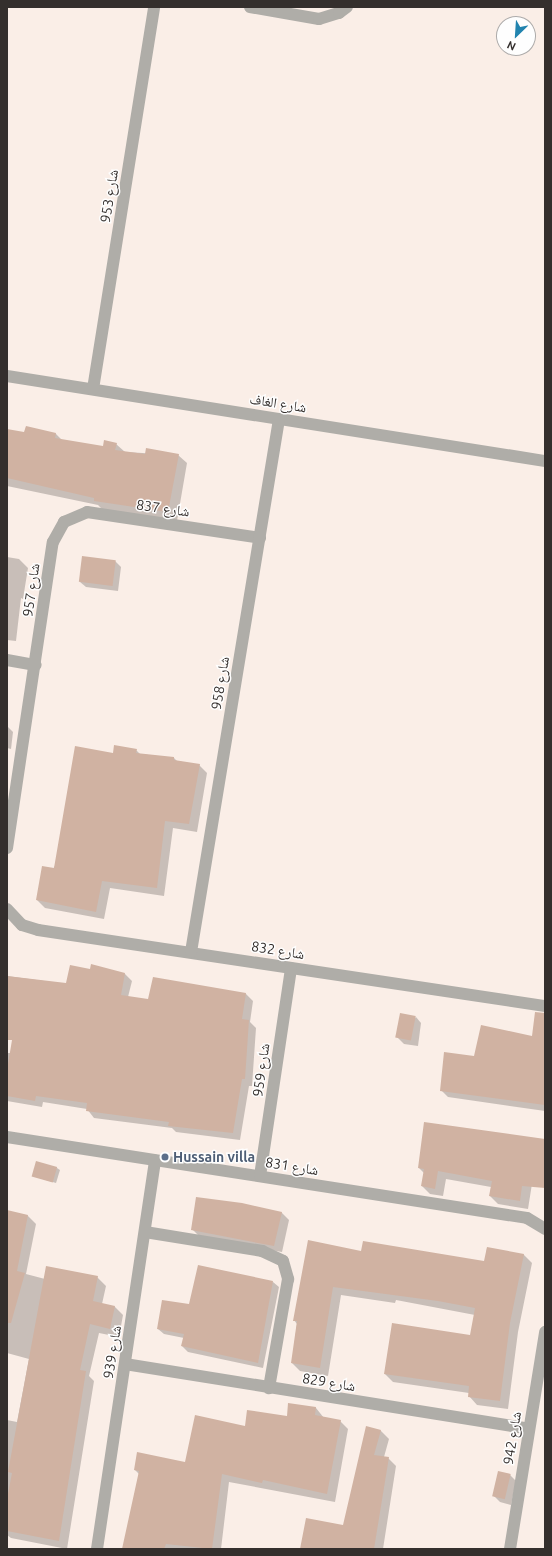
<!DOCTYPE html>
<html>
<head>
<meta charset="utf-8">
<style>
  body { margin:0 }
  #map { position:relative; width:552px; height:1556px; overflow:hidden; background:#faeee7; font-family:Ubuntu,"Noto Naskh Arabic",sans-serif }
  div>[style] { position:absolute }
  .shadow>* { inset:0; background:#0003 }
  .building>* { inset:0; background:#d0b2a2; transform-origin:0 0 }
  .minor>* { height:12px; margin:-6px; padding:0 6px; transform-origin:6px; border-radius:6px; background:#afada8 }
  .dots>* { width:11px; height:11px; translate:-50% -50%; box-sizing:border-box; border:2px solid #fefefe; border-radius:50% }
  span { translate:-50% -50%; white-space:nowrap; text-align:center; line-height:1.15; -webkit-text-stroke:3px #fefefe; paint-order:stroke }
  .street-label { font-size:14px; color:#342f2d }
  .service-label { font-size:14px; color:#4e5e75; font-weight:700 }
  .left { translate:0 -50%; text-align:left }
  .frame { position:absolute; inset:0; border:8px solid #342f2d; pointer-events:none }
  .north { position:absolute; left:496px; top:16px; width:40px; height:40px; box-sizing:border-box; background:#fefefe; border:1px solid #adabaa; border-radius:50%; rotate:205deg; font-size:11px; font-weight:700; line-height:16px; text-align:center; color:#342f2d }
  .north::after { content:''; display:block; margin:auto; width:14px; height:18px; background:#2284af; clip-path:polygon(50% 0,100% 100%,50% 72%,0 100%) }
</style>
</head>
<body>
<div id="map">
  <div class="shadow">
    <div style="clip-path:polygon(26px 427px,56px 434px,62px 440px,104px 447px,116px 444px,125px 452px,178px 455px,187px 463px,177px 521px,103px 510px,98px 505px,7px 486px,7px 430px,25px 433px)"></div>
    <div style="clip-path:polygon(7px 557px,19px 559px,28px 568px,23px 599px,21px 598px,16px 641px,7px 640px)"></div>
    <div style="clip-path:polygon(115px 561px,121px 567px,118px 591px,86px 587px,80px 582px)"></div>
    <div style="clip-path:polygon(7px 726px,13px 732px,11px 749px,7px 748px)"></div>
    <div style="clip-path:polygon(136px 750px,140px 754px,174px 758px,177px 761px,199px 765px,207px 773px,197px 832px,173px 828px,164px 896px,110px 888px,104px 919px,45px 908px,37px 900px,113px 754px)"></div>
    <div style="clip-path:polygon(91px 971px,125px 974px,132px 981px,128px 997px,149px 1000px,246px 994px,253px 1001px,250px 1022px,256px 1028px,252px 1086px,249px 1086px,240px 1140px,176px 1132px,172px 1128px,94px 1118px,87px 1109px,43px 1102px,42px 1107px,7px 1101px,7px 1053px,11px 1053px,14px 1028px,7px 1027px,7px 976px,66px 984px)"></div>
    <div style="clip-path:polygon(416px 1017px,421px 1023px,418px 1046px,404px 1044px,398px 1038px)"></div>
    <div style="clip-path:polygon(545px 1026px,545px 1111px,448px 1097px,441px 1090px,474px 1057px,533px 1037px)"></div>
    <div style="clip-path:polygon(538px 1146px,528px 1209px,498px 1204px,490px 1196px,491px 1187px,446px 1179px,443px 1196px,430px 1194px,422px 1186px,424px 1173px,419px 1168px)"></div>
    <div style="clip-path:polygon(57px 1168px,60px 1170px,56px 1183px,33px 1176px)"></div>
    <div style="clip-path:polygon(7px 1211px,28px 1216px,36px 1224px,26px 1274px,45px 1279px,97px 1277px,106px 1286px,102px 1304px,115px 1307px,123px 1315px,119px 1337px,99px 1333px,89px 1376px,94px 1381px,67px 1549px,11px 1538px,7px 1535px,7px 1420px,17px 1422px,29px 1359px,7px 1353px)"></div>
    <div style="clip-path:polygon(281px 1212px,289px 1220px,282px 1252px,200px 1237px,193px 1230px)"></div>
    <div style="clip-path:polygon(487px 1248px,524px 1255px,532px 1263px,518px 1332px,508px 1409px,477px 1405px,469px 1396px,469px 1393px,393px 1382px,385px 1374px,471px 1336px,475px 1315px,396px 1300px,395px 1303px,341px 1295px,328px 1376px,300px 1371px,292px 1363px,297px 1324px,294px 1320px,362px 1252px,485px 1262px)"></div>
    <div style="clip-path:polygon(273px 1282px,279px 1287px,263px 1368px,188px 1352px,182px 1346px,184px 1338px,164px 1334px,158px 1329px)"></div>
    <div style="clip-path:polygon(289px 1404px,316px 1408px,324px 1418px,340px 1421px,348px 1429px,335px 1502px,229px 1482px,221px 1549px,123px 1549px,139px 1474px,135px 1470px,186px 1463px,246px 1427px,288px 1418px)"></div>
    <div style="clip-path:polygon(367px 1427px,381px 1431px,389px 1439px,384px 1457px,388px 1458px,396px 1466px,383px 1549px,301px 1549px,344px 1526px)"></div>
    <div style="clip-path:polygon(510px 1475px,516px 1481px,511px 1505px,500px 1502px,494px 1496px)"></div>
  </div>
  <div class="building">
    <div style="clip-path:polygon(26px 426px,56px 433px,55px 438px,103px 446px,104px 440px,117px 443px,115px 450px,145px 454px,146px 448px,179px 454px,168px 512px,94px 501px,94px 498px,7px 478px,7px 429px,24px 432px)"></div>
    <div style="left:82px;top:556px;width:34px;height:26px;rotate:7deg"></div>
    <div style="clip-path:polygon(114px 745px,137px 749px,136px 753px,174px 757px,174px 760px,200px 764px,189px 824px,165px 821px,157px 888px,102px 881px,96px 912px,36px 900px,42px 866px,54px 868px,75px 746px,113px 753px)"></div>
    <div style="clip-path:polygon(91px 964px,125px 973px,121px 995px,148px 999px,153px 977px,246px 993px,242px 1019px,249px 1020px,245px 1079px,242px 1079px,233px 1133px,168px 1126px,169px 1122px,86px 1111px,87px 1103px,36px 1096px,35px 1101px,7px 1096px,7px 1070px,12px 1040px,7px 1040px,7px 976px,66px 983px,70px 965px,90px 969px)"></div>
    <div style="clip-path:polygon(535px 1012px,545px 1013px,545px 1105px,440px 1091px,444px 1052px,474px 1056px,481px 1025px,532px 1036px)"></div>
    <div style="left:400px;top:1013px;width:16px;height:25px;rotate:11deg"></div>
    <div style="clip-path:polygon(424px 1122px,545px 1139px,545px 1188px,522px 1186px,520px 1201px,489px 1196px,492px 1181px,438px 1171px,435px 1189px,421px 1186px,424px 1169px,418px 1168px)"></div>
    <div style="left:36px;top:1161px;width:22px;height:16px;rotate:16deg"></div>
    <div style="clip-path:polygon(196px 1197px,242px 1203px,282px 1212px,274px 1246px,191px 1230px)"></div>
    <div style="clip-path:polygon(7px 1210px,28px 1215px,17px 1271px,25px 1273px,11px 1323px,7px 1323px)"></div>
    <div style="clip-path:polygon(308px 1240px,361px 1251px,363px 1241px,484px 1261px,487px 1247px,524px 1254px,510px 1323px,500px 1401px,468px 1397px,469px 1386px,384px 1374px,392px 1323px,470px 1335px,475px 1308px,438px 1301px,333px 1287px,320px 1368px,291px 1363px,297px 1321px,293px 1321px)"></div>
    <div style="clip-path:polygon(198px 1265px,273px 1281px,258px 1363px,181px 1346px,184px 1334px,157px 1329px,162px 1300px,189px 1304px)"></div>
    <div style="clip-path:polygon(46px 1266px,98px 1276px,93px 1301px,115px 1306px,110px 1329px,90px 1324px,80px 1370px,86px 1371px,59px 1541px,7px 1531px,7px 1499px,12px 1473px,8px 1472px)"></div>
    <div style="clip-path:polygon(288px 1403px,316px 1407px,315px 1415px,341px 1420px,327px 1494px,263px 1480px,262px 1483px,222px 1474px,212px 1549px,166px 1544px,164px 1549px,122px 1549px,139px 1471px,134px 1470px,137px 1452px,185px 1462px,195px 1415px,245px 1426px,247px 1410px,287px 1416px)"></div>
    <div style="clip-path:polygon(366px 1426px,381px 1430px,374px 1455px,389px 1457px,374px 1549px,300px 1549px,306px 1518px,343px 1525px)"></div>
    <div style="left:498px;top:1471px;width:13px;height:26px;rotate:13deg"></div>
  </div>
  <div class="minor">
    <div style="left:250px;top:7px;width:70px;rotate:9.9deg"></div>
    <div style="left:319px;top:19px;width:21px;rotate:-17deg"></div>
    <div style="left:339px;top:13px;width:10px;rotate:-37deg"></div>
    <div style="left:7px;top:376px;width:545px;rotate:8.98deg"></div>
    <div style="left:93px;top:389px;width:387px;rotate:-80.9deg"></div>
    <div style="left:7px;top:660px;width:29px;rotate:10deg"></div>
    <div style="left:7px;top:848px;width:309px;rotate:-81.5deg"></div>
    <div style="left:53px;top:542px;width:23px;rotate:-61deg"></div>
    <div style="left:64px;top:522px;width:25px;rotate:-23deg"></div>
    <div style="left:87px;top:512px;width:175px;rotate:8.5deg"></div>
    <div style="left:7px;top:909px;width:22px;rotate:47deg"></div>
    <div style="left:22px;top:925px;width:17px;rotate:17deg"></div>
    <div style="left:38px;top:930px;width:513px;rotate:8.53deg"></div>
    <div style="left:191px;top:952px;width:540px;rotate:-80.62deg"></div>
    <div style="left:7px;top:1137px;width:526px;rotate:8.85deg"></div>
    <div style="left:527px;top:1218px;width:21px;rotate:31deg"></div>
    <div style="left:260px;top:1176px;width:210px;rotate:-81.5deg"></div>
    <div style="left:145px;top:1232px;width:119px;rotate:9.2deg"></div>
    <div style="left:262px;top:1251px;width:23px;rotate:25deg"></div>
    <div style="left:283px;top:1261px;width:19px;rotate:74deg"></div>
    <div style="left:288px;top:1279px;width:111px;rotate:99.9deg"></div>
    <div style="left:125px;top:1364px;width:409px;rotate:9.1deg"></div>
    <div style="left:97px;top:1549px;width:393px;rotate:-81.5deg"></div>
    <div style="left:510px;top:1549px;width:220px;rotate:-80.8deg"></div>
  </div>
  <div class="dots">
    <div style="left:165px;top:1157px;background:#5c6f8a"></div>
  </div>
  <div class="street-label">
    <span style="left:109px;top:196px;rotate:-81deg">شارع 953</span>
    <span style="left:278px;top:403px;rotate:9deg">شارع الغاف</span>
    <span style="left:163px;top:508px;rotate:8deg">شارع 837</span>
    <span style="left:31px;top:590px;rotate:-82deg">شارع 957</span>
    <span style="left:220px;top:683px;rotate:-81deg">شارع 958</span>
    <span style="left:278px;top:950px;rotate:9deg">شارع 832</span>
    <span style="left:261px;top:1070px;rotate:-82deg">شارع 959</span>
    <span style="left:292px;top:1166px;rotate:9deg">شارع 831</span>
    <span style="left:112px;top:1352px;rotate:-81deg">شارع 939</span>
    <span style="left:329px;top:1382px;rotate:9deg">شارع 829</span>
    <span style="left:512px;top:1438px;rotate:-81deg">شارع 942</span>
  </div>
  <div class="service-label">
    <span class="left" style="left:173px;top:1157px">Hussain villa</span>
  </div>
  <div class="frame"></div>
  <div class="north">N</div>
</div>
</body>
</html>
